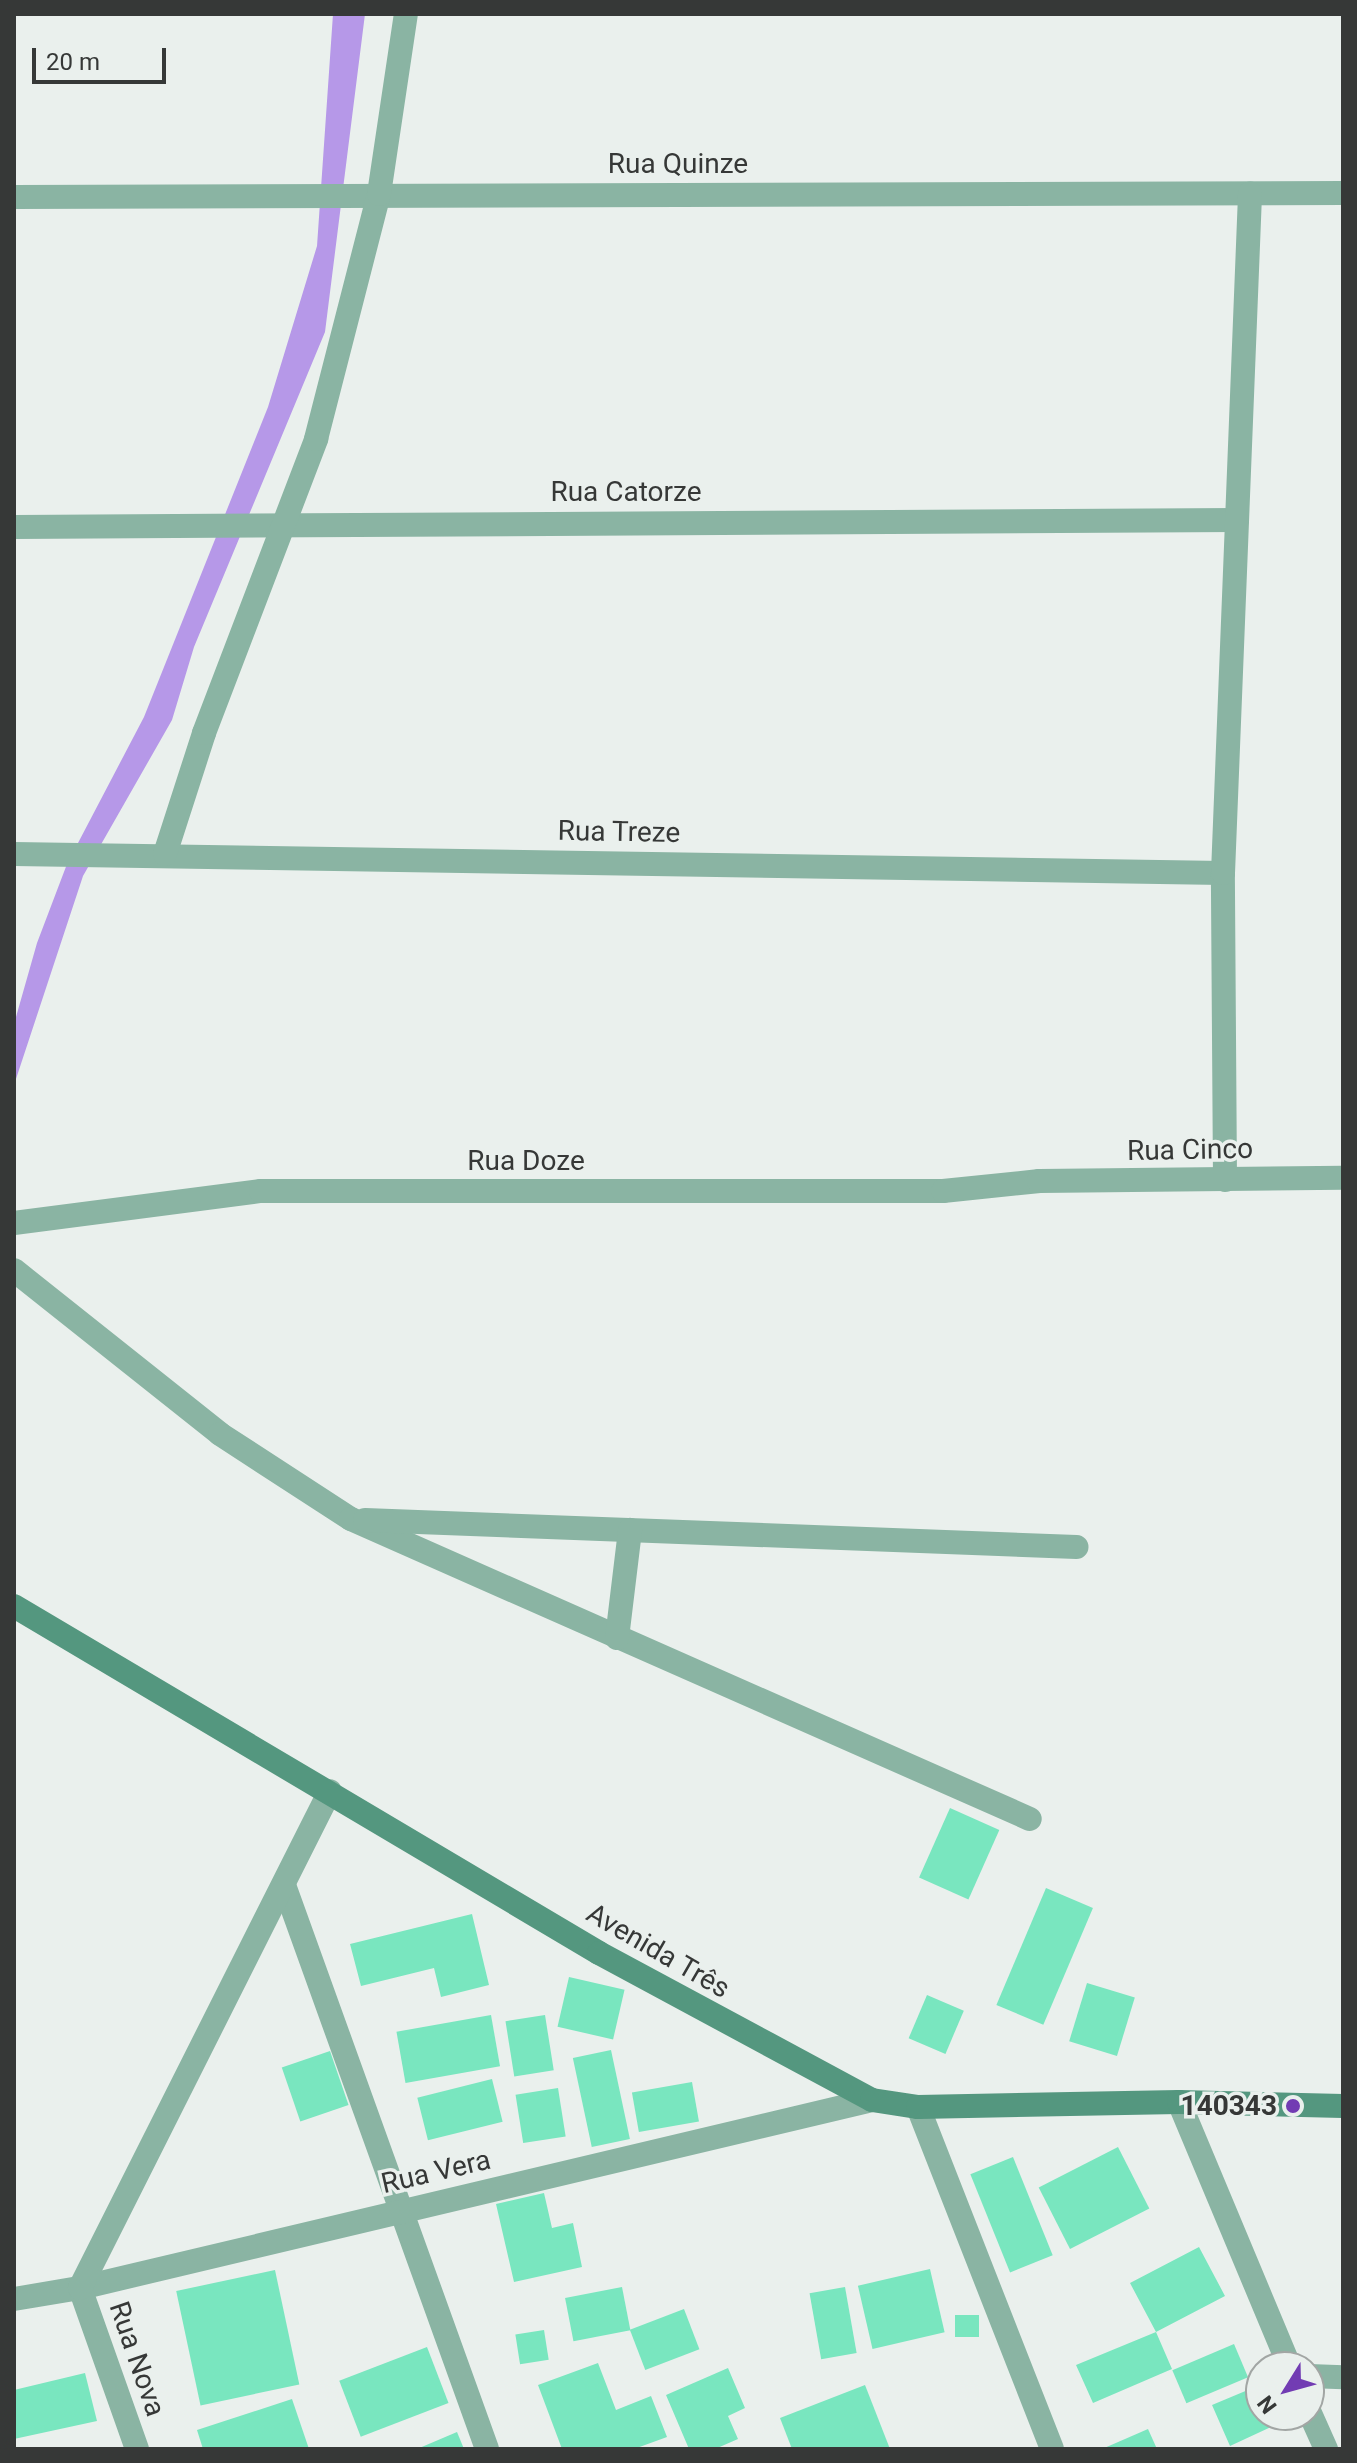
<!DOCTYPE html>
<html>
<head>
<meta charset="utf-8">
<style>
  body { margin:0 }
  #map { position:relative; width:1357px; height:2463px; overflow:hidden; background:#eaf0ed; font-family:Roboto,sans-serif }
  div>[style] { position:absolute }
  .water>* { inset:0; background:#b698e8 }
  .building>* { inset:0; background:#79e6bf; transform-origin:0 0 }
  .street>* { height:24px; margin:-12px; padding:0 12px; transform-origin:12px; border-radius:12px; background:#8ab4a3 }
  .secondary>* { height:24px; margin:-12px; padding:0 12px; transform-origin:12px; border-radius:12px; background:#54977f }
  .dots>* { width:22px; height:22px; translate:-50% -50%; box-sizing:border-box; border:4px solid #eaf0ed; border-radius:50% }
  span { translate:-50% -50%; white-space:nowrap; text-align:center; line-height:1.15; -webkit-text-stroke:7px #eaf0ed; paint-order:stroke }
  .street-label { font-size:28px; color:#363837 }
  .poi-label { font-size:28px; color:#363837; font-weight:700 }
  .right { translate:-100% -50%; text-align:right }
  .frame { position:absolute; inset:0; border:16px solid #363837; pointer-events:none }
  .north { position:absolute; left:1245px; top:2351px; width:80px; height:80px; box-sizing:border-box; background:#eaf0ed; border:2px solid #a2a6a4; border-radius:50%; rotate:233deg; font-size:22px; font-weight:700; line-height:32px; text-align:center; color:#363837 }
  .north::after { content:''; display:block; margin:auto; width:28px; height:36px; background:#723cb3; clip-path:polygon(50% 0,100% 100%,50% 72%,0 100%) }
  .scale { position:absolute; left:32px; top:48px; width:134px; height:36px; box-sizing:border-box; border:4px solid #363837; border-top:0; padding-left:10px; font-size:24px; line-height:28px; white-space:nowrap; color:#363837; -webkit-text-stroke:6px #eaf0ed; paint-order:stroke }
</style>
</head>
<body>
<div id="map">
  <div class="water">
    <div style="clip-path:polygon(333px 14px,365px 14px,325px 332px,194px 647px,172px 720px,83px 876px,14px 1085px,14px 1024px,37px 943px,67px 864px,144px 717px,268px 407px,317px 246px)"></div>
  </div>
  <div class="building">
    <div style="left:950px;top:1808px;width:54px;height:76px;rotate:24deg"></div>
    <div style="left:1046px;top:1888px;width:51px;height:127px;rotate:23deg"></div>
    <div style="clip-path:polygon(472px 1914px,489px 1985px,441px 1997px,434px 1968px,361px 1986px,350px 1944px)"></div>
    <div style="left:569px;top:1977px;width:57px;height:51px;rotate:13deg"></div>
    <div style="left:1087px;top:1983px;width:50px;height:61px;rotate:17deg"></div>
    <div style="left:927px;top:1995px;width:40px;height:47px;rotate:23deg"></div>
    <div style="left:491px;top:2015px;width:52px;height:96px;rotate:80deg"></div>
    <div style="left:545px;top:2015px;width:56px;height:40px;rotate:81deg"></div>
    <div style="left:611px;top:2050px;width:91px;height:39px;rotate:78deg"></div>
    <div style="left:330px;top:2051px;width:57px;height:51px;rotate:71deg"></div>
    <div style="left:492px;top:2079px;width:44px;height:77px;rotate:76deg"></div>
    <div style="left:692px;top:2082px;width:40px;height:61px;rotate:80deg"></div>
    <div style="left:558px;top:2088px;width:49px;height:43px;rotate:81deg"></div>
    <div style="left:1118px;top:2147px;width:69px;height:89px;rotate:63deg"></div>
    <div style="left:1013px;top:2157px;width:106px;height:46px;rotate:68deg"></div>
    <div style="clip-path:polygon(544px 2193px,552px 2228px,573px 2223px,582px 2267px,514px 2282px,496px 2204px)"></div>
    <div style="clip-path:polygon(1199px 2247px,1225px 2296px,1156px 2332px,1172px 2369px,1093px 2403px,1076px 2365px,1156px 2332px,1130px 2283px)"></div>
    <div style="left:930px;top:2269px;width:65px;height:74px;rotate:77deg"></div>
    <div style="left:275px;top:2270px;width:117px;height:101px;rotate:78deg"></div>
    <div style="left:622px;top:2287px;width:44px;height:58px;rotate:79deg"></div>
    <div style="left:845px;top:2287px;width:67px;height:36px;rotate:80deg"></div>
    <div style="left:684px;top:2309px;width:43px;height:58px;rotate:69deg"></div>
    <div style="left:979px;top:2315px;width:22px;height:24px;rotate:90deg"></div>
    <div style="left:544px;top:2330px;width:30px;height:29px;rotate:81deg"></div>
    <div style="left:1234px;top:2344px;width:36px;height:67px;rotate:67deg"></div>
    <div style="left:427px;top:2347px;width:60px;height:94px;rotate:69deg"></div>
    <div style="clip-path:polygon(598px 2363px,616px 2410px,651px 2396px,667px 2437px,634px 2449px,562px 2449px,538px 2385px)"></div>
    <div style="clip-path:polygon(728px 2368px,745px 2408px,728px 2416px,738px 2439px,715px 2449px,689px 2449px,666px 2395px)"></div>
    <div style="clip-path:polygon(85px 2373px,97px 2421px,14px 2439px,14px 2390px)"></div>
    <div style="clip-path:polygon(865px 2385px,890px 2449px,792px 2449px,780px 2418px)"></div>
    <div style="clip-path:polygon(1255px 2387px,1261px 2415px,1268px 2415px,1273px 2426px,1230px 2446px,1212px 2405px)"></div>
    <div style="clip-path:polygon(292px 2399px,309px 2449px,203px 2449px,197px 2430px)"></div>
    <div style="clip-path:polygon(1148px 2429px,1157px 2449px,1102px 2449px)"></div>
    <div style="clip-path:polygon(457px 2432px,464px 2449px,417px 2449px)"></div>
  </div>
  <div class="street">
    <div style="left:14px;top:197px;width:1329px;rotate:-0.17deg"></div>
    <div style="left:14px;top:527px;width:1223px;rotate:-0.33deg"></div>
    <div style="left:14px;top:854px;width:1209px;rotate:0.9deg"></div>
    <div style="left:165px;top:854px;width:127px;rotate:-72.1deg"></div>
    <div style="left:204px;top:733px;width:315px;rotate:-69.1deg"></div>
    <div style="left:316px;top:439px;width:253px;rotate:-75.6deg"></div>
    <div style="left:379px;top:194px;width:182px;rotate:-81.5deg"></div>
    <div style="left:1225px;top:1180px;width:307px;rotate:-90.4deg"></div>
    <div style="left:1223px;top:873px;width:680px;rotate:-87.72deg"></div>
    <div style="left:14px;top:1223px;width:249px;rotate:-7.4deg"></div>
    <div style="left:261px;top:1191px;width:682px"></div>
    <div style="left:943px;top:1191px;width:97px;rotate:-5.9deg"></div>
    <div style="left:1039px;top:1181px;width:304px;rotate:-0.6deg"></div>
    <div style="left:14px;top:1270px;width:263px;rotate:38.5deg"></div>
    <div style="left:220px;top:1434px;width:156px;rotate:33deg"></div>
    <div style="left:351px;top:1519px;width:742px;rotate:23.84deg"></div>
    <div style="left:365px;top:1520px;width:712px;rotate:2.17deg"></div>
    <div style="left:617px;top:1638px;width:109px;rotate:-83.1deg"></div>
    <div style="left:284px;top:1885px;width:599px;rotate:70.2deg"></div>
    <div style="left:1179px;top:2102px;width:287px;rotate:67.3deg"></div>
    <div style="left:918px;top:2107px;width:367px;rotate:68.6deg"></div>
    <div style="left:14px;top:2299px;width:67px;rotate:-9.5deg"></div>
    <div style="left:80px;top:2288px;width:814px;rotate:-13.35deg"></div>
    <div style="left:1309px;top:2376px;width:34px;rotate:2deg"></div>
    <div style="left:1309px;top:2411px;width:42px;rotate:65.9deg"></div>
    <div style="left:137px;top:2449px;width:171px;rotate:-109.5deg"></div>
    <div style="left:80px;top:2288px;width:556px;rotate:-63.3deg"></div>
  </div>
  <div class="secondary">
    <div style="left:14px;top:1606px;width:680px;rotate:30.67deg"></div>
    <div style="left:599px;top:1953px;width:310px;rotate:28.3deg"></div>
    <div style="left:872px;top:2100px;width:47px;rotate:8.7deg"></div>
    <div style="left:918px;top:2107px;width:261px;rotate:-1.1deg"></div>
    <div style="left:1179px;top:2102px;width:164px;rotate:1.4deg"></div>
  </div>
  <div class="dots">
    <div style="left:1293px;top:2106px;background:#723cb3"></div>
  </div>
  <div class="street-label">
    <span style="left:678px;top:164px">Rua Quinze</span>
    <span style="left:626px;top:492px">Rua Catorze</span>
    <span style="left:619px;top:832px;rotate:1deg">Rua Treze</span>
    <span style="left:1190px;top:1150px;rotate:-1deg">Rua Cinco</span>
    <span style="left:526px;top:1161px">Rua Doze</span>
    <span style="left:658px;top:1951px;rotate:30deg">Avenida Três</span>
    <span style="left:436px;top:2172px;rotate:-13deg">Rua Vera</span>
    <span style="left:137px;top:2359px;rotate:71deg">Rua Nova</span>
  </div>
  <div class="poi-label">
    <span class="right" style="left:1277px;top:2106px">140343</span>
  </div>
  <div class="frame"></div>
  <div class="north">N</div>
  <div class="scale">20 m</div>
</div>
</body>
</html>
